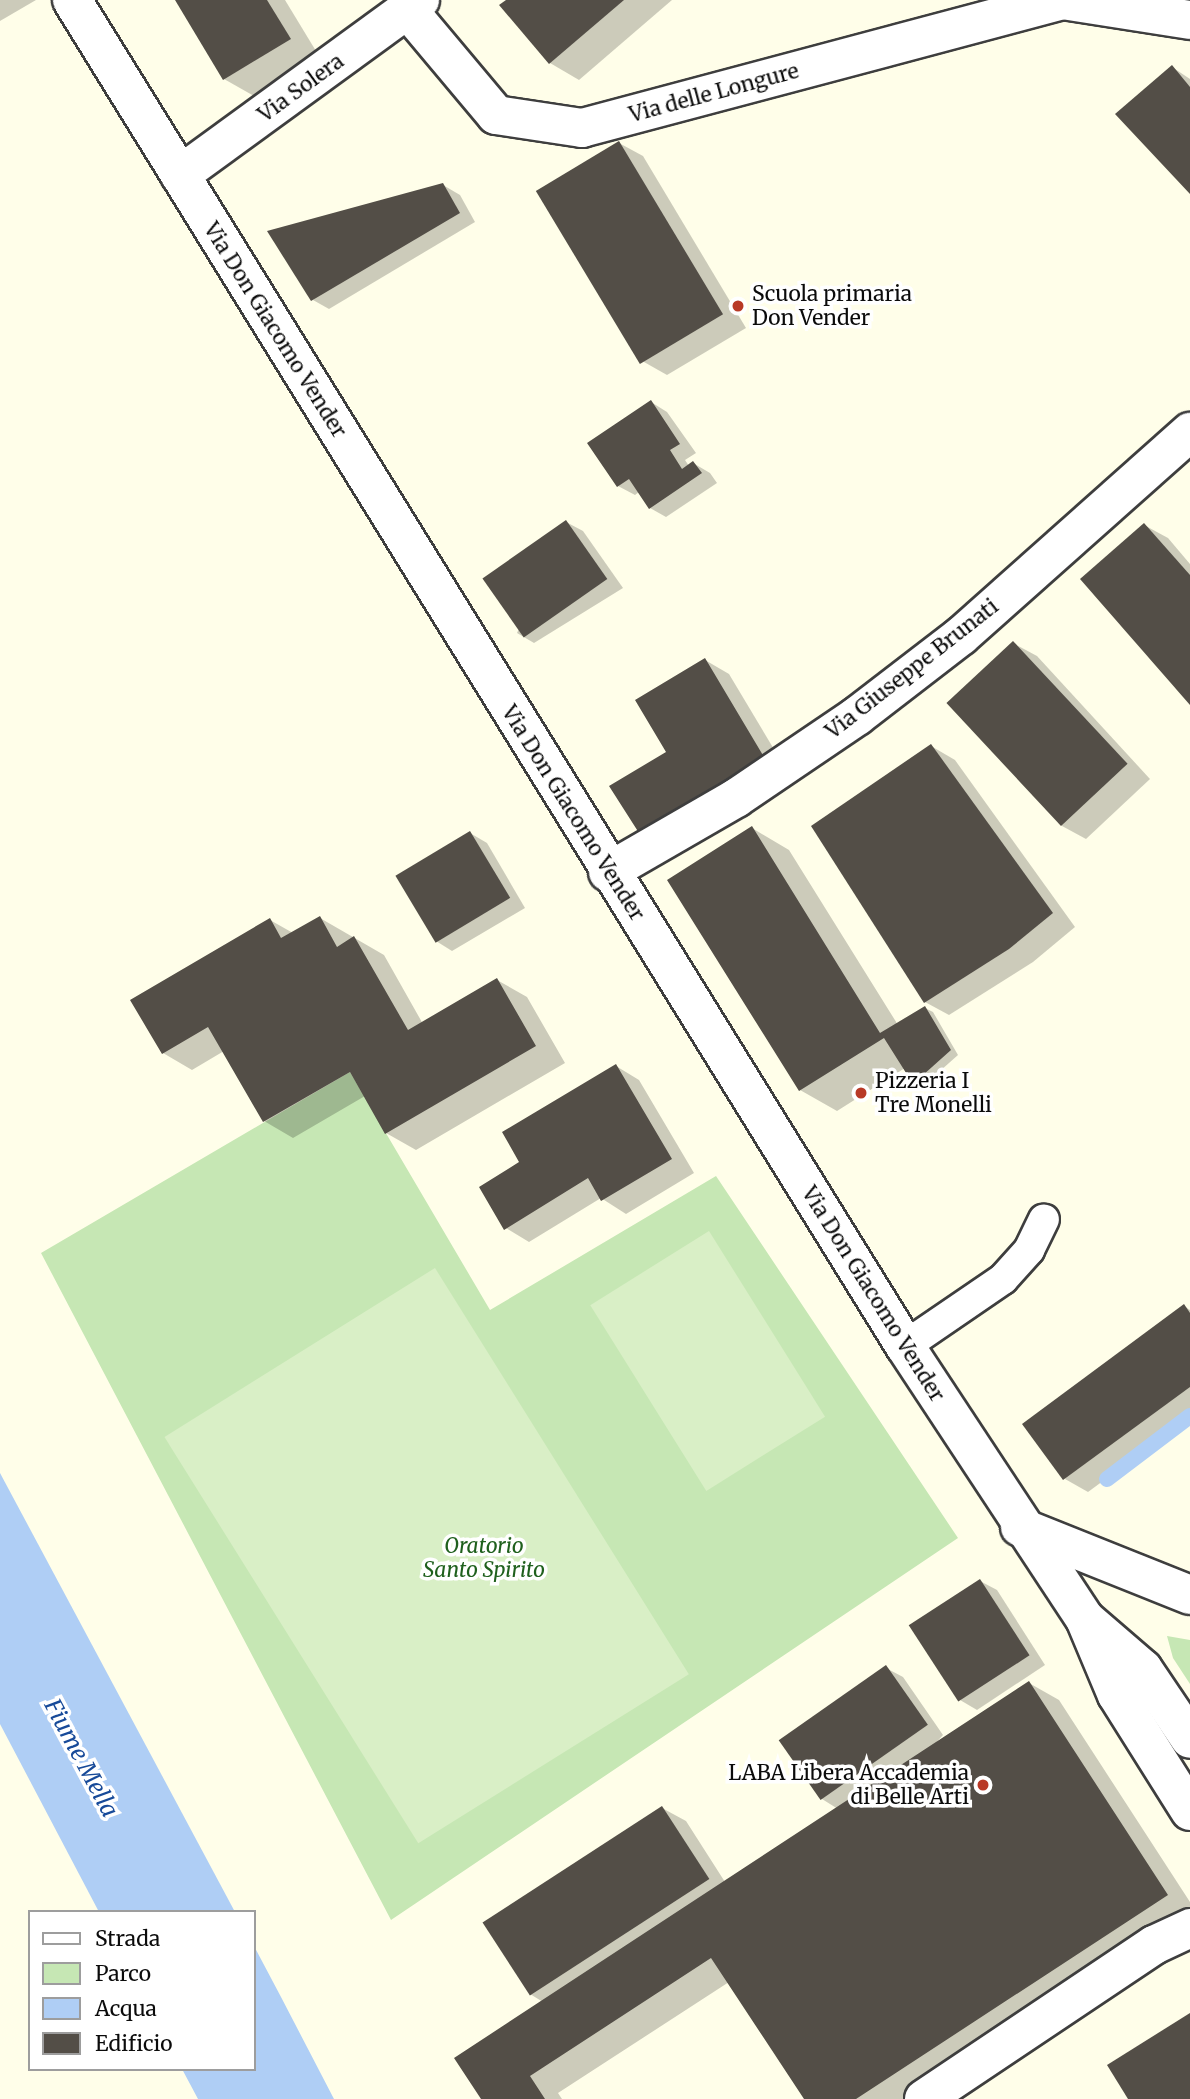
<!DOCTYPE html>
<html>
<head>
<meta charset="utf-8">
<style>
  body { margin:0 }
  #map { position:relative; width:1190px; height:2099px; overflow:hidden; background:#fffee9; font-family:Merriweather,serif }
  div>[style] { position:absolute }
  .green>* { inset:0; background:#c6e7b4 }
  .pitch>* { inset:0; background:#d9efc6; transform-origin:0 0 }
  .water>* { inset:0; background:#afcef5 }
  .shadow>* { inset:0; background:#0003 }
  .stream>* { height:16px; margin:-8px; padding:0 8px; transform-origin:8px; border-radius:8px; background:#afcef5 }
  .building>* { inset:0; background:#534e47; transform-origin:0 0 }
  .roads { filter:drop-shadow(2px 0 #3e3e3e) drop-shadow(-2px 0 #3e3e3e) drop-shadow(0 2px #3e3e3e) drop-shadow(0 -2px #3e3e3e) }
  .service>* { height:30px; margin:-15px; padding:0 15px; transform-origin:15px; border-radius:15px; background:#fff }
  .minor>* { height:38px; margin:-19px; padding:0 19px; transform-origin:19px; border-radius:19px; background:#fff }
  .tertiary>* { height:38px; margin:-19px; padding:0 19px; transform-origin:19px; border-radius:19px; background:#fff }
  .dots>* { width:19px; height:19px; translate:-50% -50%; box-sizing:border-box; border:4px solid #fff; border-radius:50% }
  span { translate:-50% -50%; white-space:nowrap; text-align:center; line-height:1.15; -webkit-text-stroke:7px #fff; paint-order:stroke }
  .street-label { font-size:21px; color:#0b0b0b }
  .poi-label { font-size:21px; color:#0b0b0b }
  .left { translate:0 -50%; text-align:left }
  .right { translate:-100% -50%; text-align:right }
  .park-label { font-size:21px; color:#1f601d; font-style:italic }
  .water-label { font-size:23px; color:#174a99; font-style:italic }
  .legend { position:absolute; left:28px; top:1910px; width:228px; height:161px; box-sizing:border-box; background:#fff; border:2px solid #9d9d9d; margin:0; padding:9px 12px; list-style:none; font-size:21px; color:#0b0b0b }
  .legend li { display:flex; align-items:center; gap:14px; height:35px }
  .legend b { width:35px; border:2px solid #9d9d9d }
</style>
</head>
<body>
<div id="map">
  <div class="green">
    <div style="clip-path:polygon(350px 1072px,490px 1310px,716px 1176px,958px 1538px,391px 1920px,41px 1253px)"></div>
    <div style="clip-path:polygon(1167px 1636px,1190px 1640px,1190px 1684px,1173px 1658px)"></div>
  </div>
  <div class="pitch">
    <div style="left:709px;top:1231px;width:219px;height:140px;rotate:58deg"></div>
    <div style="left:435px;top:1268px;width:479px;height:319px;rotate:58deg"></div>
  </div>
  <div class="water">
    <div style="clip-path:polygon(0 1473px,235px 1912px,99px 1912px,0 1724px)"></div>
    <div style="clip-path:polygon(254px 1946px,281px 1997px,334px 2099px,198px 2099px,182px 2069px,254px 2069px)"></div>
  </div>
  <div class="shadow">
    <div style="clip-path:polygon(0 0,36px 0,0 21px)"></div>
    <div style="clip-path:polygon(177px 0,285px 0,319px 56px,254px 96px,224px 79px)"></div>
    <div style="clip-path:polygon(508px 0,672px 0,579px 80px,550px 63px)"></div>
    <div style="clip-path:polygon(1172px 67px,1190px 79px,1190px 192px)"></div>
    <div style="clip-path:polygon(619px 143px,643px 156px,746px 328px,667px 375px,644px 362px)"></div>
    <div style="clip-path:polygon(443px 185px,460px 195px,475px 222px,329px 309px,313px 300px)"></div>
    <div style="clip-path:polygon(651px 402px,667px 412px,696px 453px,685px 460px,689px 466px,693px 463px,710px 473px,717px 483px,666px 517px,650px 508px,639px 492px,635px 495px,618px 486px)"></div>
    <div style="clip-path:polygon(566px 522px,583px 531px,623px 588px,534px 643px,517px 633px)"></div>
    <div style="clip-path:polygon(1144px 525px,1168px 538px,1190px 564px,1190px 703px)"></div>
    <div style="clip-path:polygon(1013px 643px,1037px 656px,1150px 779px,1086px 839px,1062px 826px)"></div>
    <div style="clip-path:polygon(705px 660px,729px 674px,787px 771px,664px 846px,669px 753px)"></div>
    <div style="clip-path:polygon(931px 746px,955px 760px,1075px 927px,1033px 962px,949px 1015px,925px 1002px)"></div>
    <div style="clip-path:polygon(752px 828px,789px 850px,898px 1025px,925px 1008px,933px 1012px,958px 1055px,922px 1087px,905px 1068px,837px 1111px,800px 1090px)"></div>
    <div style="clip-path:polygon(470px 833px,487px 843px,525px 908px,452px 951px,436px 941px)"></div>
    <div style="clip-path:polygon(320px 918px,384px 955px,423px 1024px,497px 980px,527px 997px,565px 1063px,416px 1150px,386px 1133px,365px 1096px,293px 1138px,264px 1121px,224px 1051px,192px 1070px,163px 1053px,270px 920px,293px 933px)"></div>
    <div style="clip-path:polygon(616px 1066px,639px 1080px,694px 1173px,626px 1214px,601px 1198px,529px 1242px,506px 1228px,522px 1163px)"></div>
    <div style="clip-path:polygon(1184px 1306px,1190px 1310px,1190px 1417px,1088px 1492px,1065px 1479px)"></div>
    <div style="clip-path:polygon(980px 1581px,997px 1590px,1045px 1665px,977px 1710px,960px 1700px)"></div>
    <div style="clip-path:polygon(886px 1668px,903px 1677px,943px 1735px,933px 1746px,1029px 1683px,1059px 1700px,1190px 1902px,1190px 1916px,911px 2099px,806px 2099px,729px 1982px,558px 2093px,562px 2099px,483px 2099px,543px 2002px,530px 1994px,662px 1808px,686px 1821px,725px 1882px,838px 1809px,822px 1799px)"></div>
  </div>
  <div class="stream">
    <div style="left:1107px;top:1479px;width:104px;rotate:-37.2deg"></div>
  </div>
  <div class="building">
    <div style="clip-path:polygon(175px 0,267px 0,291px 39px,223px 80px)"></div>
    <div style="clip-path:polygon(506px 0,624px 0,549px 64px,499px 5px)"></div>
    <div style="clip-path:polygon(1172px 65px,1190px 87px,1190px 194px,1115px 114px)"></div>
    <div style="left:619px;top:141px;width:202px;height:97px;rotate:59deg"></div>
    <div style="clip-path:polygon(443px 183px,460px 213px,311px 301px,267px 231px)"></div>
    <div style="clip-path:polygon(651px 400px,680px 444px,670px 450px,682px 469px,693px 461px,702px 473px,649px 509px,629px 479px,617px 487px,587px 443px)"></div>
    <div style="left:566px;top:520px;width:72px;height:102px;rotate:55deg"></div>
    <div style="clip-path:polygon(1144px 523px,1190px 575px,1190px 705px,1080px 579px)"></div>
    <div style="left:1013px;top:641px;width:168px;height:91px;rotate:47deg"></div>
    <div style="clip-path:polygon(705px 658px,764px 757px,639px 833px,609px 786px,666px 752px,635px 700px)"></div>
    <div style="clip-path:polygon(931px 744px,1053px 913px,1009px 949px,924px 1003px,811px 826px)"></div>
    <div style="clip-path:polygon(752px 826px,880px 1033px,925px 1006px,951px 1050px,913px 1084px,884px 1038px,799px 1091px,667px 880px)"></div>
    <div style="left:470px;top:831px;width:78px;height:87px;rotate:59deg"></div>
    <div style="clip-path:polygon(320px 916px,337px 947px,354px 936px,408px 1030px,497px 978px,536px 1046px,385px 1134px,350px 1072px,263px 1122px,208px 1027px,162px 1054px,130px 1000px,270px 918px,281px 938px)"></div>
    <div style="clip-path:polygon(616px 1064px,672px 1159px,601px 1201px,588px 1178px,504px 1230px,479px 1187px,519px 1162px,502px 1132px)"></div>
    <div style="clip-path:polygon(1184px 1304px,1190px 1313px,1190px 1387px,1063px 1480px,1022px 1424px)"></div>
    <div style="left:980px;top:1579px;width:91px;height:85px;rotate:57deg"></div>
    <div style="left:886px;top:1665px;width:73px;height:131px;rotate:55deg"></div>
    <div style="clip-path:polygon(1029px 1681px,1168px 1895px,856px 2099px,804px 2099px,711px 1958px,530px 2076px,545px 2099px,481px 2099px,454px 2058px)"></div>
    <div style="left:662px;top:1806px;width:87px;height:214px;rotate:57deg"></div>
    <div style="clip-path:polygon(1190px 2013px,1190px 2099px,1128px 2099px,1107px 2065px)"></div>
  </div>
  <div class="roads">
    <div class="service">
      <div style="left:905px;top:1346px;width:119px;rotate:-34.4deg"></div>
      <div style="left:1003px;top:1279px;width:39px;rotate:-48deg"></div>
      <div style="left:1029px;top:1250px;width:34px;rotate:-64deg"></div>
    </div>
    <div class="minor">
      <div style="left:1062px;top:0;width:130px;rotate:8.9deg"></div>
      <div style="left:408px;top:10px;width:137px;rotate:50deg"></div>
      <div style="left:496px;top:115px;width:87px;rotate:8.6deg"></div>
      <div style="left:582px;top:128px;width:497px;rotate:-14.9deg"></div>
      <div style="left:180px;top:175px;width:297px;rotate:-36.1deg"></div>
      <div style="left:608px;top:872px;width:148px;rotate:-30deg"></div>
      <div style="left:736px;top:798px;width:146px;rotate:-34.1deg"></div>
      <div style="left:857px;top:716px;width:131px;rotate:-37.6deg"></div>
      <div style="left:961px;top:636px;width:307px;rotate:-41.7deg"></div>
      <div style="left:1020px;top:1527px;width:183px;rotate:21.8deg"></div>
      <div style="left:924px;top:2099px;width:277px;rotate:-33.8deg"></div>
      <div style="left:1154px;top:1945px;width:40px;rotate:-25deg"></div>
    </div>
    <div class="tertiary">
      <div style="left:72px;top:0;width:1583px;rotate:58.25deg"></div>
      <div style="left:905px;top:1346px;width:327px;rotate:56.6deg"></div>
      <div style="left:1085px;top:1619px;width:82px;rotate:67.2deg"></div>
      <div style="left:1117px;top:1695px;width:137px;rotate:57.8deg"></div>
      <div style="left:1086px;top:1620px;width:75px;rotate:40.7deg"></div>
      <div style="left:1143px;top:1669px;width:84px;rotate:56.1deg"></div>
    </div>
  </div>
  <div class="dots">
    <div style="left:738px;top:306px;background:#b83926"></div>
    <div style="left:861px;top:1093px;background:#b83926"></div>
    <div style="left:983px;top:1785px;background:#b83926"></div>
  </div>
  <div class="street-label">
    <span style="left:301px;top:88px;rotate:-36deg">Via Solera</span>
    <span style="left:714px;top:93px;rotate:-15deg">Via delle Longure</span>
    <span style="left:275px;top:330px;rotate:58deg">Via Don Giacomo Vender</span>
    <span style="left:912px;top:669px;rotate:-38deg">Via Giuseppe Brunati</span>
    <span style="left:573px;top:813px;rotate:58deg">Via Don Giacomo Vender</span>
    <span style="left:873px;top:1294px;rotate:58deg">Via Don Giacomo Vender</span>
  </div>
  <div class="poi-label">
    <span class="left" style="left:752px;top:306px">Scuola primaria<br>Don Vender</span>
    <span class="left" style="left:875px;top:1093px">Pizzeria I<br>Tre Monelli</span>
    <span class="right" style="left:969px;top:1785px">LABA Libera Accademia<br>di Belle Arti</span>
  </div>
  <div class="park-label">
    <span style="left:484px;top:1558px">Oratorio<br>Santo Spirito</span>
  </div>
  <div class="water-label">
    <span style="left:81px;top:1758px;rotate:62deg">Fiume Mella</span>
  </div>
  <ul class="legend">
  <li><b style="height:9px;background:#fff"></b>Strada</li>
  <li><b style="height:19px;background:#c6e7b4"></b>Parco</li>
  <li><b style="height:19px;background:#afcef5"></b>Acqua</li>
  <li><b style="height:19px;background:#534e47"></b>Edificio</li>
  </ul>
</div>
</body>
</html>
